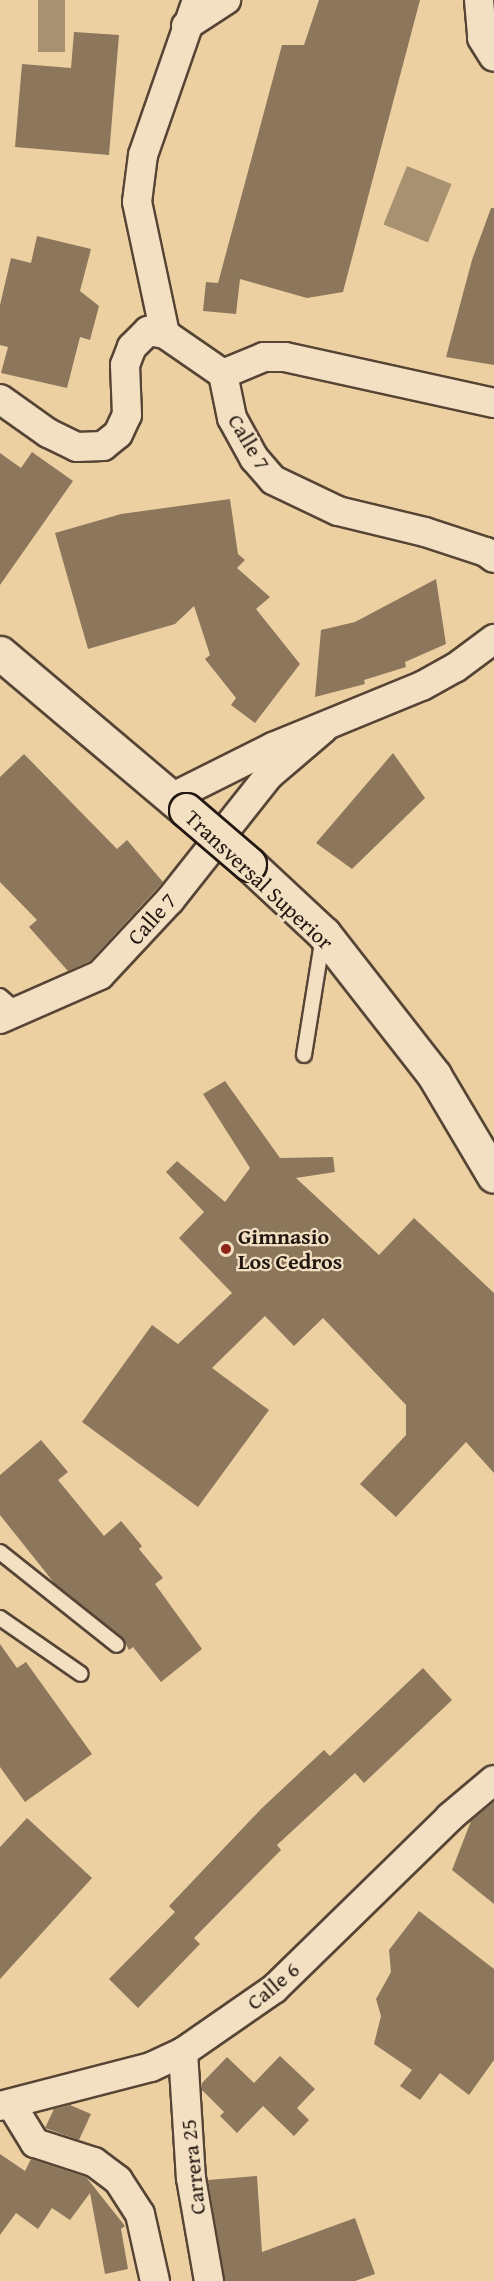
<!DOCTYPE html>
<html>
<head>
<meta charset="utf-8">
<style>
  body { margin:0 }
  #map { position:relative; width:494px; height:2281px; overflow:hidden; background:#edd0a2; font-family:"Gentium Book Plus",serif }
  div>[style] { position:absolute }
  .water>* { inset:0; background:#a89171; transform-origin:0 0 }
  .building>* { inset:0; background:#8c775c }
  .roads { filter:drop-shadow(2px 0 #564535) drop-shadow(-2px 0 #564535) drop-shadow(0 2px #564535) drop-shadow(0 -2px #564535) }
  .service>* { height:14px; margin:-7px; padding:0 7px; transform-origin:7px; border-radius:7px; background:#f3e0c3 }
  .minor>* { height:28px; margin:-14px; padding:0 14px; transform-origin:14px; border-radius:14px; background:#f3e0c3 }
  .secondary>* { height:33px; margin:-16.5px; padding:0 16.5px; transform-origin:16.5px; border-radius:16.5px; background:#f3e0c3 }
  .bridges { filter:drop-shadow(2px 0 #231711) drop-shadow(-2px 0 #231711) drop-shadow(0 2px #231711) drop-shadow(0 -2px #231711) }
  .secondary-bridge>* { height:33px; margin:-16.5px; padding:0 16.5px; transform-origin:16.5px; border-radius:16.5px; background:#f3e0c3 }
  .dots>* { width:16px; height:16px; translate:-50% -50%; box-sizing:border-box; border:3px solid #f3e0c3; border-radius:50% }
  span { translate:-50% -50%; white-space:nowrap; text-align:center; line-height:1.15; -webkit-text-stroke:4.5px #f3e0c3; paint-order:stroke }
  .street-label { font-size:22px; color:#231711 }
  .poi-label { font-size:22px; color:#231711; font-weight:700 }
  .left { translate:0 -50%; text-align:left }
</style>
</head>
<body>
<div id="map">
  <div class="water">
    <div style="left:38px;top:0;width:27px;height:52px"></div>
    <div style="left:407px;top:166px;width:48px;height:63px;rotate:22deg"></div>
  </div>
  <div class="building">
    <div style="clip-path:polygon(319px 0,420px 0,343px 292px,307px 298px,240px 279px,236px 314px,203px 311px,206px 282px,218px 283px,282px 45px,304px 45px)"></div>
    <div style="clip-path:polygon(74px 32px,119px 35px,109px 155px,15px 147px,22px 64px,71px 68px)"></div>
    <div style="clip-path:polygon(491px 208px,494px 208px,494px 365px,446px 357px,472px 260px)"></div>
    <div style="clip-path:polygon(37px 236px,91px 249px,80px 291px,99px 306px,90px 340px,80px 337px,67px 388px,1px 373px,8px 347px,0 345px,0 305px,11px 258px,31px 263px)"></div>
    <div style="clip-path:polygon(32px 452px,73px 481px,0 585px,0 453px,21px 468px)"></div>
    <div style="clip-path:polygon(230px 499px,238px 554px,245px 560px,237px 568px,270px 597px,256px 609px,300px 664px,255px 723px,231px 705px,236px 698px,205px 659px,210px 655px,194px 606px,175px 624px,88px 649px,55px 533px,121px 514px)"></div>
    <div style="clip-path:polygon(436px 579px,446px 644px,405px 662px,406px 667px,364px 680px,365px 684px,315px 697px,321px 630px,355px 622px)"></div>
    <div style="clip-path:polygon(393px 753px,425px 798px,352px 869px,316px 843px)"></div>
    <div style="clip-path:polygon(24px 754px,117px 849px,127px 840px,163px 882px,90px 961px,68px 971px,29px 927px,37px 920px,0 882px,0 777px)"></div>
    <div style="clip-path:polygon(225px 1081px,280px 1158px,333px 1157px,335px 1172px,296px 1178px,379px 1255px,414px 1218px,494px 1293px,494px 1473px,466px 1442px,396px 1517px,360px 1484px,406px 1435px,406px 1405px,323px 1318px,294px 1346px,265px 1316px,212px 1368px,269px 1410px,198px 1507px,82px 1422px,152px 1325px,178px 1344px,232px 1293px,179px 1238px,204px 1212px,166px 1172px,177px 1161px,225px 1202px,250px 1168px,203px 1094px)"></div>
    <div style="clip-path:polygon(41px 1440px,68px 1472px,58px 1480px,104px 1536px,121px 1521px,142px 1546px,139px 1549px,163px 1578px,155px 1584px,202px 1649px,161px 1682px,133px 1647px,129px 1650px,123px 1638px,55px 1584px,0 1515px,0 1475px)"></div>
    <div style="clip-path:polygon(0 1644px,17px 1668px,26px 1662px,92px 1754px,25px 1802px,0 1767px)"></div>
    <div style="clip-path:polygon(423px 1668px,452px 1700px,364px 1783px,355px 1773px,277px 1845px,281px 1850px,194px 1938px,200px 1944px,138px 2008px,109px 1979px,175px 1912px,169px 1906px,261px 1809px,324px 1750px,330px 1756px)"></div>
    <div style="clip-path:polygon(494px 1802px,494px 1904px,452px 1870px,471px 1821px)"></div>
    <div style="clip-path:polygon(27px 1818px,92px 1878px,0 1979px,0 1847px)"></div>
    <div style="clip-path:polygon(419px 1911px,494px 1969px,494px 2060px,469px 2095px,440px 2073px,420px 2100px,400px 2086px,412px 2070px,374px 2044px,381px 2016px,376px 1999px,391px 1972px,389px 1950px)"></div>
    <div style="clip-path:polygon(280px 2056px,315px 2089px,297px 2108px,309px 2120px,294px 2136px,263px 2106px,237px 2133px,220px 2116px,224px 2112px,202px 2090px,202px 2083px,227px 2057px,254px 2083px)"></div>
    <div style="clip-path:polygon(70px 2105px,91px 2114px,79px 2140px,45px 2128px,54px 2109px)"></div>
    <div style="clip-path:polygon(0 2154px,25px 2171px,31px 2159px,86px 2177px,125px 2226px,121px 2229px,128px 2269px,105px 2274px,90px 2193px,70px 2220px,52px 2208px,38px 2229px,16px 2213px,0 2235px)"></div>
    <div style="clip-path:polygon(257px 2176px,262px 2252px,355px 2218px,375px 2274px,355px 2281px,225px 2281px,208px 2180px)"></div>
  </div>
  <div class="roads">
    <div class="service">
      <div style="left:0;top:996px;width:20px;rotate:41deg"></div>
      <div style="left:304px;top:1055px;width:121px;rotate:-80.9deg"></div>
      <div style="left:0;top:1552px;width:149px;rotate:38.5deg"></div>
      <div style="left:0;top:1618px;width:98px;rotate:34.7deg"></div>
    </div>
    <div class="minor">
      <div style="left:197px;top:0;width:164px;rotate:109.2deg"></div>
      <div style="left:143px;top:155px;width:47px;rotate:97.3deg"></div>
      <div style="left:137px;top:202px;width:135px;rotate:78deg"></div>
      <div style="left:165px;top:334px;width:70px;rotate:34.6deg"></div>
      <div style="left:479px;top:0;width:38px;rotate:85deg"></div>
      <div style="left:482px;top:38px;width:22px;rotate:58deg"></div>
      <div style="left:186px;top:26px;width:48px;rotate:-33deg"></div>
      <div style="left:223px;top:374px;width:45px;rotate:78.4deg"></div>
      <div style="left:232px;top:418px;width:46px;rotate:61.2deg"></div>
      <div style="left:254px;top:458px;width:29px;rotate:49deg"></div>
      <div style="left:273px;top:480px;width:72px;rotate:25.5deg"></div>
      <div style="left:338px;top:511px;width:89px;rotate:13.6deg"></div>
      <div style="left:425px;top:532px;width:64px;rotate:18.2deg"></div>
      <div style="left:486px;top:552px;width:10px;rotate:37deg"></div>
      <div style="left:223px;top:374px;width:44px;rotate:-22.5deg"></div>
      <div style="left:264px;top:357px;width:21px"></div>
      <div style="left:285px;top:357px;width:214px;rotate:12.4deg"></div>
      <div style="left:0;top:399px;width:59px;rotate:35.3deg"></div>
      <div style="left:48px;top:433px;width:32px;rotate:26deg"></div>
      <div style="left:77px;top:447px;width:26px;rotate:-2deg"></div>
      <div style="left:103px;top:446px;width:19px;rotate:-39deg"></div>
      <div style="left:118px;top:434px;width:21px;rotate:-65deg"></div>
      <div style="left:127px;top:415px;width:50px;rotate:-92.3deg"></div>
      <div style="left:125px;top:365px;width:19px;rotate:-69deg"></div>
      <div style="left:132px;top:347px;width:23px;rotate:-45deg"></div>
      <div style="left:148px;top:331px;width:17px;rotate:10deg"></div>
      <div style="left:171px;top:798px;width:114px;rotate:-26.6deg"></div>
      <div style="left:273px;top:747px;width:161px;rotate:-22.3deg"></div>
      <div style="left:422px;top:686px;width:38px;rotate:-29deg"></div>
      <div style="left:455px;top:668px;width:49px;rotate:-36.6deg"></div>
      <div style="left:0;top:1019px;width:109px;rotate:-23.7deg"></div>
      <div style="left:100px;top:975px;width:103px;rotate:-47deg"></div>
      <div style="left:170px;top:900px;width:159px;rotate:-51.6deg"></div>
      <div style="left:269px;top:775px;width:72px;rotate:-40.5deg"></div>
      <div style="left:183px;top:2052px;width:126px;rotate:86.4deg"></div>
      <div style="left:191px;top:2178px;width:105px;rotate:80.1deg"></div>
      <div style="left:11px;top:2104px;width:46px;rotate:58.4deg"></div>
      <div style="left:35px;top:2143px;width:62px;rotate:17.9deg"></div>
      <div style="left:94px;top:2162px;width:30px;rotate:37deg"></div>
      <div style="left:118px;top:2180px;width:40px;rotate:57.1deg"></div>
      <div style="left:140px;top:2214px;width:69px;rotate:77.4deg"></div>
      <div style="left:0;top:2106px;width:156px;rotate:-14.5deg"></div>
      <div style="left:151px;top:2067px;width:35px;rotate:-25deg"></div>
      <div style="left:183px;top:2052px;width:111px;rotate:-34.7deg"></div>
      <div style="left:274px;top:1989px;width:246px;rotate:-44.3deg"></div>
      <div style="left:450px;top:1817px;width:57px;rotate:-40.1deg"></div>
    </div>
    <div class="secondary">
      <div style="left:0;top:653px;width:243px;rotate:40.2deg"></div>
      <div style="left:249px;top:864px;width:103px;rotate:43deg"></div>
      <div style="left:324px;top:934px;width:179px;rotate:52deg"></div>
      <div style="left:434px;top:1075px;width:117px;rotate:59.3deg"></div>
    </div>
  </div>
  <div class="bridges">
    <div class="secondary-bridge">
      <div style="left:186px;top:810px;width:83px;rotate:40.6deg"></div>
    </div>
  </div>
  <div class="dots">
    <div style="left:226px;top:1249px;background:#8f2418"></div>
  </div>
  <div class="street-label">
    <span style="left:249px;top:442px;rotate:59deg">Calle 7</span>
    <span style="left:259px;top:880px;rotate:43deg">Transversal Superior</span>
    <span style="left:152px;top:919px;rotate:-48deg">Calle 7</span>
    <span style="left:273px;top:1986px;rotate:-40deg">Calle 6</span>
    <span style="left:193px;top:2167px;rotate:-96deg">Carrera 25</span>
  </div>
  <div class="poi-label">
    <span class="left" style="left:238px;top:1249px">Gimnasio<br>Los Cedros</span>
  </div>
</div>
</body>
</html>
